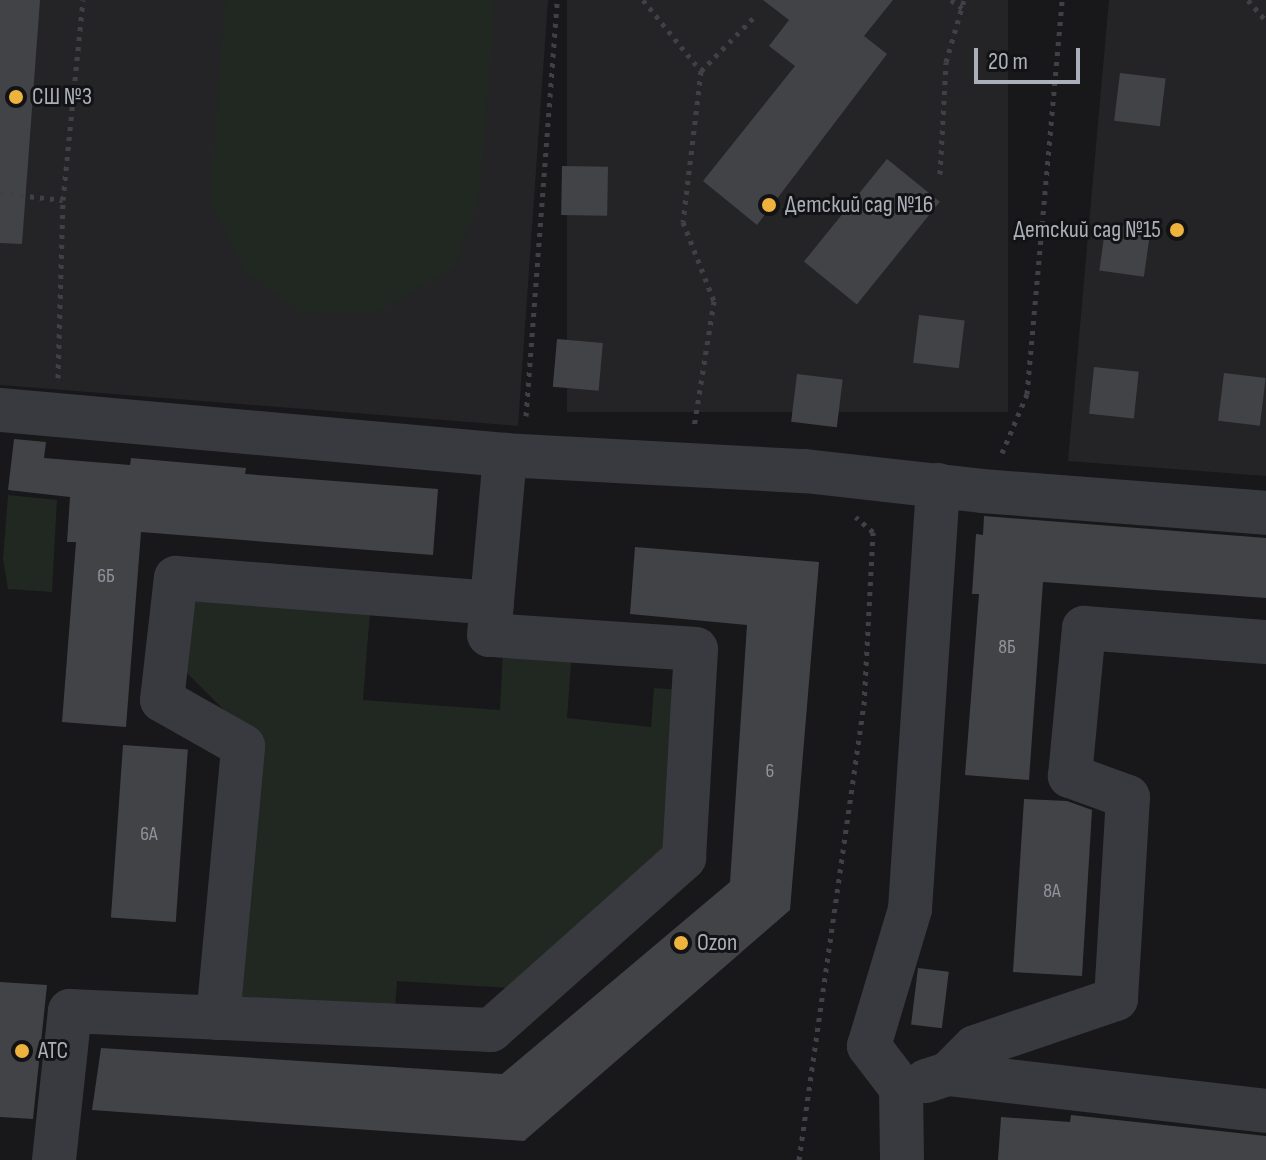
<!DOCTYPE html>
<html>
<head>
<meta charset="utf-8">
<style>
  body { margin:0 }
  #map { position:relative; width:1266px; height:1160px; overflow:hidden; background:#18181a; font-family:"Sofia Sans Condensed",sans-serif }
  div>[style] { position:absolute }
  .built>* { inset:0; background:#242427; transform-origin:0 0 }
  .green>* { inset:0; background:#202821 }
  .building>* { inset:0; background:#424347; transform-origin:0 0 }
  .path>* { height:5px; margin-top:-2.5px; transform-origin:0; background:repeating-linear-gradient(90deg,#3f4146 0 4px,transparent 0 10px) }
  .minor>* { height:44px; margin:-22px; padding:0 22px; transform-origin:22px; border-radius:22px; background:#393a3f }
  .dots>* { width:22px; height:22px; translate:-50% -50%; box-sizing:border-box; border:4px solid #131315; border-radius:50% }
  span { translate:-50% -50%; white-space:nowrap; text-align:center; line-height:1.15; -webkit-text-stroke:6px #131315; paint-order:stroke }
  .number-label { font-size:20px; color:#91949d }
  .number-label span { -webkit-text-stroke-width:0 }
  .poi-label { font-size:24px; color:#abafba }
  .left { translate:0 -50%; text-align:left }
  .right { translate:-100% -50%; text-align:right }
  .scale { position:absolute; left:974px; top:48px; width:106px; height:36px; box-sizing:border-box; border:4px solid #abafba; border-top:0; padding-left:10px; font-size:24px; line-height:28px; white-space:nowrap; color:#abafba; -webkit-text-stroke:6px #131315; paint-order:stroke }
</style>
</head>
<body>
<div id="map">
  <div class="built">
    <div style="clip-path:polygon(0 0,548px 0,518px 426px,0 385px)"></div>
    <div style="left:567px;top:0;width:441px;height:412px"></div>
    <div style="clip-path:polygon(1109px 0,1266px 0,1266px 476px,1068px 461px)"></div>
  </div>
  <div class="green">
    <div style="clip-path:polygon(225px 0,495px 0,479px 199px,454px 267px,377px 313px,303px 314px,245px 271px,210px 201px)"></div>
    <div style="clip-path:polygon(8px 495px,57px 500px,52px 592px,8px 589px,3px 559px)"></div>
    <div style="clip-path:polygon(200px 592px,371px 599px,363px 700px,500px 710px,503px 649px,572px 651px,567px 718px,651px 727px,654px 688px,685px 690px,675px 844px,525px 989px,397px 981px,394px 1019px,235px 1005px,243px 729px,184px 670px,188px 603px)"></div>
  </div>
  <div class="building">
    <div style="clip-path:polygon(0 0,40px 0,22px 244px,0 243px)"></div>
    <div style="clip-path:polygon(763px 0,893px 0,864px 36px,887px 54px,757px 225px,703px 181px,795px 66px,769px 46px,789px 20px)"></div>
    <div style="left:1120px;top:73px;width:46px;height:48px;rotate:7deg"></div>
    <div style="left:887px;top:159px;width:68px;height:132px;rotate:39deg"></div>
    <div style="left:562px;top:166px;width:46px;height:49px;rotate:1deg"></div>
    <div style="left:1106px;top:223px;width:45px;height:48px;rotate:8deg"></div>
    <div style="left:919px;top:315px;width:46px;height:48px;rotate:7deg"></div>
    <div style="left:557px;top:339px;width:46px;height:48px;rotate:5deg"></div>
    <div style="left:1094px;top:367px;width:45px;height:47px;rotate:6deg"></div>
    <div style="left:1224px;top:373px;width:42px;height:48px;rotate:7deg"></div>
    <div style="left:797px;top:374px;width:46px;height:48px;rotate:7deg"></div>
    <div style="clip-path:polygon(14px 439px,46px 442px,44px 458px,130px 465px,131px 458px,246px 468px,245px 474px,438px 489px,433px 555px,141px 532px,126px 727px,62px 722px,76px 542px,67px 542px,70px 497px,8px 490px)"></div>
    <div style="clip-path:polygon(984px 516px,1266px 538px,1266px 598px,1043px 582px,1029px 780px,965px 775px,979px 594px,972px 594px,976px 534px,983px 535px)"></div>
    <div style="clip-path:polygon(635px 547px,819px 562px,790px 910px,524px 1141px,92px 1110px,101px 1048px,502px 1074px,730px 882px,747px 625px,630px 614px)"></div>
    <div style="left:123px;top:745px;width:65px;height:173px;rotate:4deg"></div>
    <div style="clip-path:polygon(1024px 799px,1067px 801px,1092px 810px,1082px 976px,1013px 972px)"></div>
    <div style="left:918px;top:968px;width:31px;height:57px;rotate:7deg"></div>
    <div style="clip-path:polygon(0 982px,47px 985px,33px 1119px,0 1117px)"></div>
    <div style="clip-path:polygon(1071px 1115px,1266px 1136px,1266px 1160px,998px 1160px,1001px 1117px,1070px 1122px)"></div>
  </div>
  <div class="path">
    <div style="left:643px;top:0;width:92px;rotate:50.8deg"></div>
    <div style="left:701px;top:71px;width:152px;rotate:96.8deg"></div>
    <div style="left:683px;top:222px;width:85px;rotate:68.6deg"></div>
    <div style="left:714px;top:301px;width:128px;rotate:99deg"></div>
    <div style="left:951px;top:0;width:14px;rotate:36deg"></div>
    <div style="left:1248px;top:0;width:28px;rotate:49deg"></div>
    <div style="left:701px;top:71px;width:74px;rotate:-45.5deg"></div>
    <div style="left:940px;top:174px;width:112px;rotate:-86.9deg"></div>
    <div style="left:946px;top:62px;width:65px;rotate:-73.8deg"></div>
    <div style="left:0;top:193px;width:63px;rotate:6.3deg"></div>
    <div style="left:58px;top:378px;width:178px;rotate:-88.4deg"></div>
    <div style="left:63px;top:200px;width:201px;rotate:-84.3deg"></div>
    <div style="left:526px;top:416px;width:417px;rotate:-85.7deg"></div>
    <div style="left:1002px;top:453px;width:64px;rotate:-67deg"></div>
    <div style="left:1027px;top:394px;width:396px;rotate:-84.9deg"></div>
    <div style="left:799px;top:1160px;width:460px;rotate:-81.9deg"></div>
    <div style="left:864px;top:705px;width:173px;rotate:-87deg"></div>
    <div style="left:873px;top:532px;width:23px;rotate:-139deg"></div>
  </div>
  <div class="minor">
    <div style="left:0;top:410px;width:507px;rotate:5.09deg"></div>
    <div style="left:505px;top:455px;width:300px;rotate:3.1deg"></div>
    <div style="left:805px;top:471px;width:178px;rotate:6.4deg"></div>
    <div style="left:982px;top:491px;width:285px;rotate:4.4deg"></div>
    <div style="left:218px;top:1018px;width:273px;rotate:-84.7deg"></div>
    <div style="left:243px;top:746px;width:93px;rotate:-150.4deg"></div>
    <div style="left:162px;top:700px;width:123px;rotate:-83.5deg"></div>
    <div style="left:176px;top:578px;width:317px;rotate:4.5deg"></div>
    <div style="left:948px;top:1074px;width:38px;rotate:-45deg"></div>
    <div style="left:975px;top:1047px;width:149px;rotate:-18.8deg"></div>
    <div style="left:1116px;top:999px;width:202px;rotate:-86.6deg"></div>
    <div style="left:1128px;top:797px;width:62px;rotate:-160.1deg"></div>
    <div style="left:1070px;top:776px;width:149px;rotate:-84.6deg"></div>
    <div style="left:1084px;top:628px;width:183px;rotate:4.4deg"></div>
    <div style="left:926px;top:1081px;width:23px;rotate:-18deg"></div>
    <div style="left:948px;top:1074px;width:320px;rotate:6.6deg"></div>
    <div style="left:54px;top:1160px;width:150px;rotate:-83.9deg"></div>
    <div style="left:70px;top:1011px;width:421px;rotate:2.6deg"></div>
    <div style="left:491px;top:1030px;width:259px;rotate:-41.7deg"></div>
    <div style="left:684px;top:858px;width:209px;rotate:-86.7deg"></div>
    <div style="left:696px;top:649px;width:207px;rotate:-176.1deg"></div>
    <div style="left:489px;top:635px;width:181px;rotate:-84.9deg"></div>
    <div style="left:902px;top:1160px;width:72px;rotate:-90.8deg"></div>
    <div style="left:901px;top:1088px;width:53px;rotate:-127.3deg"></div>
    <div style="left:869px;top:1046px;width:143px;rotate:-73.3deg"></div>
    <div style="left:910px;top:909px;width:425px;rotate:-86.2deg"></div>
  </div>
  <div class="dots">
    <div style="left:16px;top:97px;background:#eeb33c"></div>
    <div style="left:769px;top:205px;background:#eeb33c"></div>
    <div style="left:1177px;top:230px;background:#eeb33c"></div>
    <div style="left:681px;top:943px;background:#eeb33c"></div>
    <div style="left:22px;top:1051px;background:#eeb33c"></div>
  </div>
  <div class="number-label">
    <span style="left:106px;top:576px">6Б</span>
    <span style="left:1007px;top:647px">8Б</span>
    <span style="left:770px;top:771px">6</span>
    <span style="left:149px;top:834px">6А</span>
    <span style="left:1052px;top:891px">8А</span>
  </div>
  <div class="poi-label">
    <span class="left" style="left:32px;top:97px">СШ №3</span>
    <span class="left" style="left:785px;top:205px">Детский сад №16</span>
    <span class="right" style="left:1161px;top:230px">Детский сад №15</span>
    <span class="left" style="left:697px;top:943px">Ozon</span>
    <span class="left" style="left:38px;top:1051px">АТС</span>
  </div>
  <div class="scale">20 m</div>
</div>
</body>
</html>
